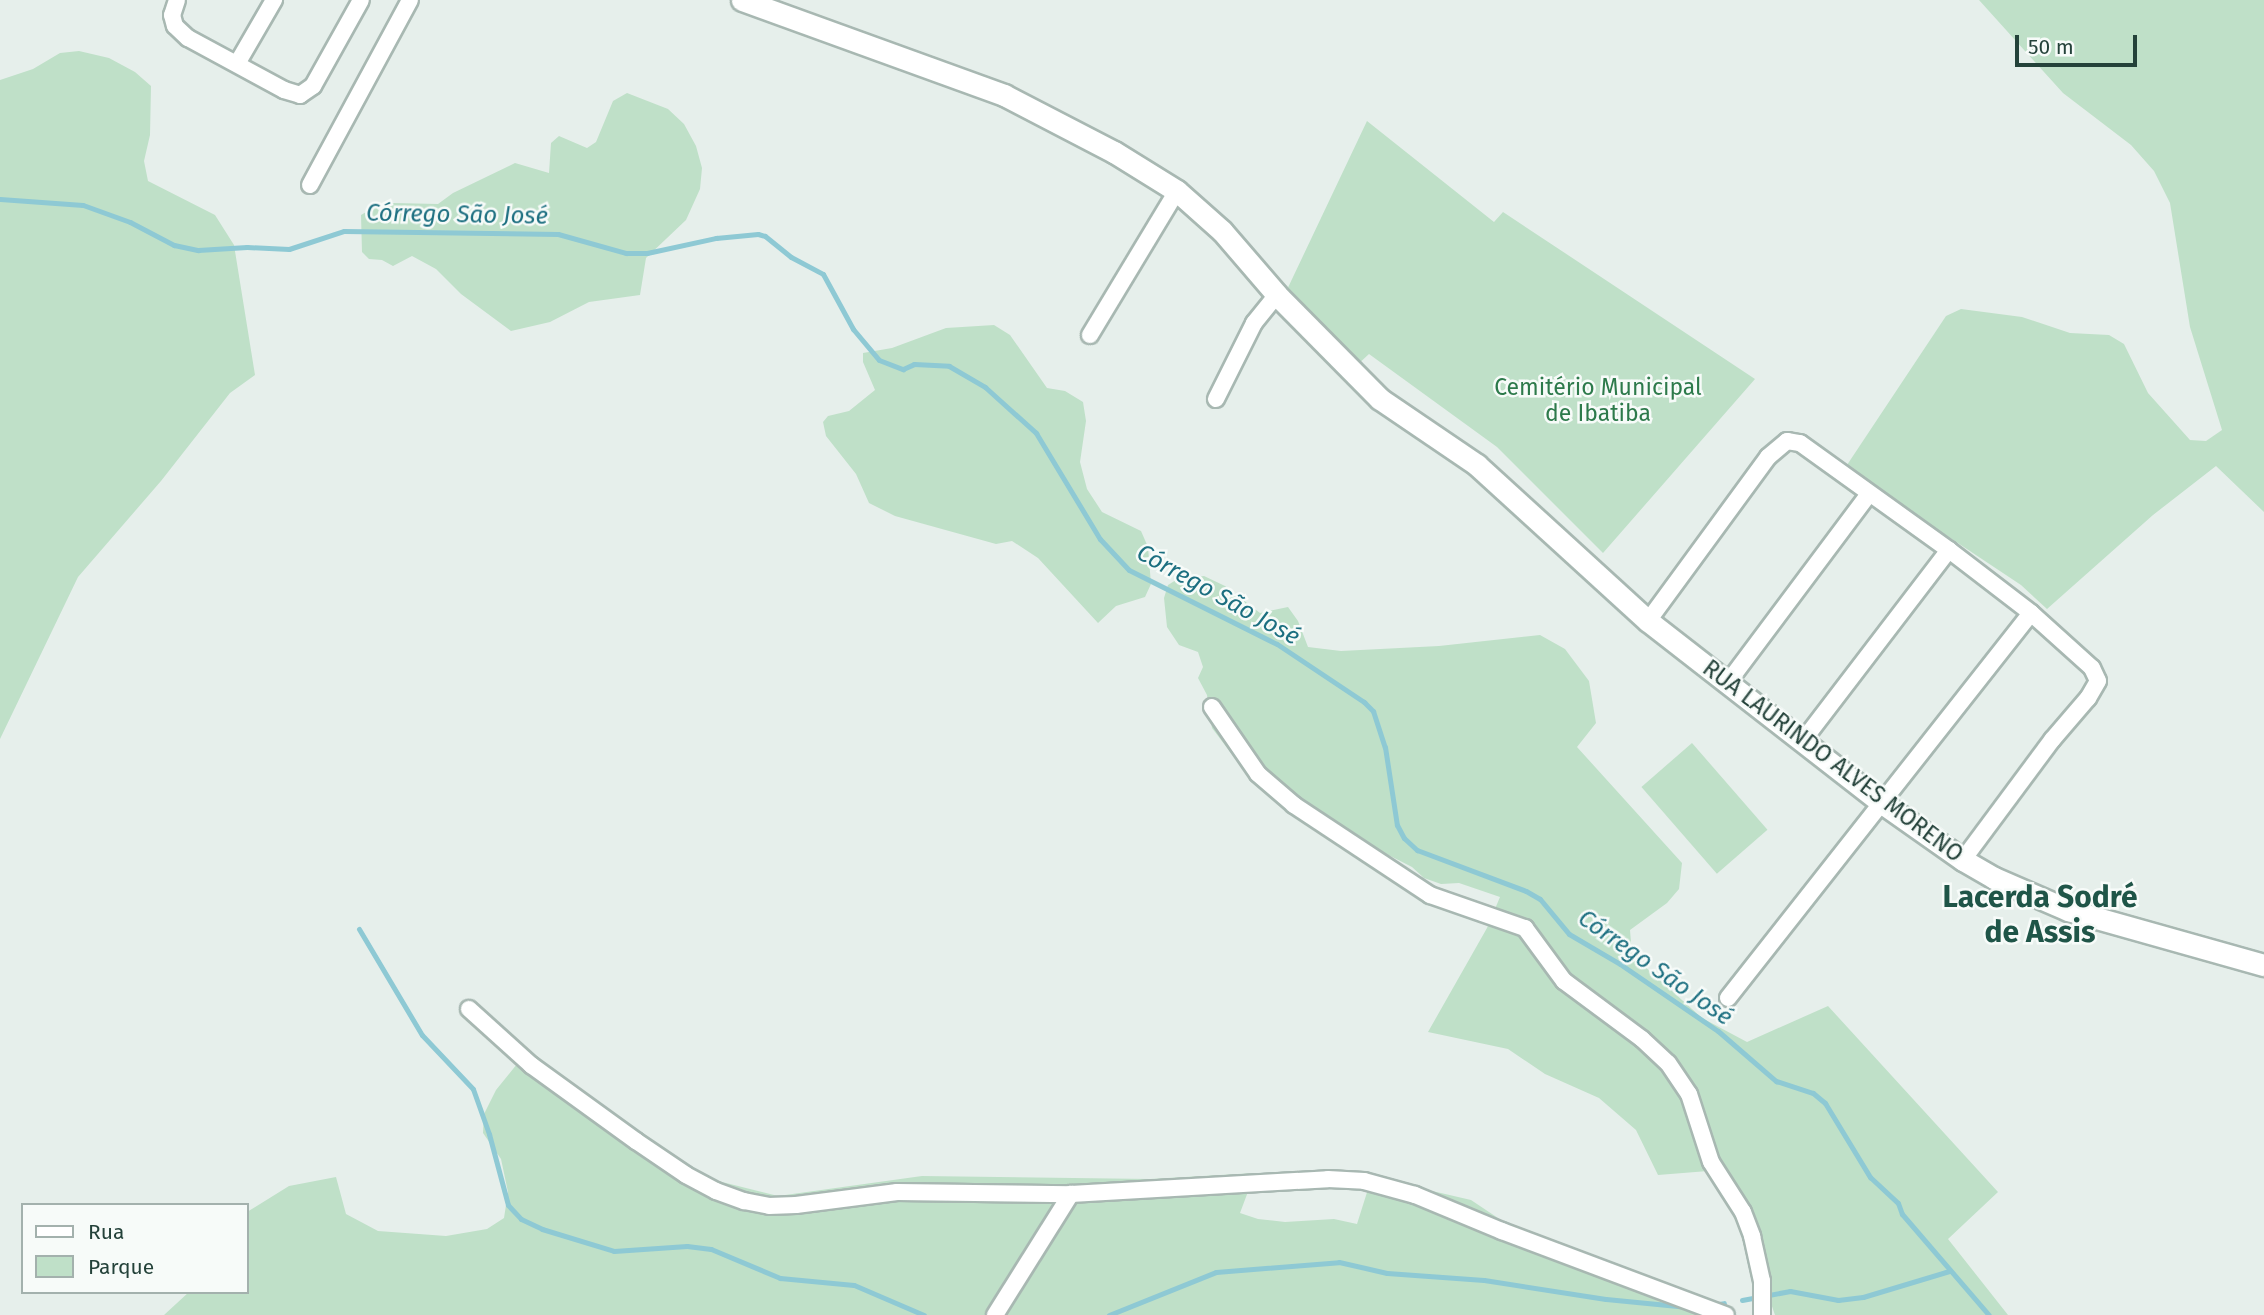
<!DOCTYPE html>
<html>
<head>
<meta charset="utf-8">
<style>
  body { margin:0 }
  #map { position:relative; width:2264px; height:1315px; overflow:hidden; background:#e6efeb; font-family:"Fira Sans",sans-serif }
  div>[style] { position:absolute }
  .green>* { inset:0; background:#bfe0c8; transform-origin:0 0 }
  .stream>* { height:5px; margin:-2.5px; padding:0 2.5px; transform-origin:2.5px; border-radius:2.5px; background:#8ec9d4 }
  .roads { filter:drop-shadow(2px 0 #a8b8b2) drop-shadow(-2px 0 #a8b8b2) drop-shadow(0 2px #a8b8b2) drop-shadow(0 -2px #a8b8b2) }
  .street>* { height:16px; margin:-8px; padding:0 8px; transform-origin:8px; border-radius:8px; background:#fff }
  .secondary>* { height:21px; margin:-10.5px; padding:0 10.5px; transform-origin:10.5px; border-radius:10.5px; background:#fff }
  span { translate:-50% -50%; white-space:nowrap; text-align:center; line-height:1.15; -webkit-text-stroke:5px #f7fbf9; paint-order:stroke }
  .park-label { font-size:23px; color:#2d7a4b }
  .street-label { font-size:23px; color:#24423a }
  .water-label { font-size:24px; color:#1c6f80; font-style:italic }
  .district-label { font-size:30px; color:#1f5548; font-weight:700 }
  .legend { position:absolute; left:21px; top:1203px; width:228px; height:91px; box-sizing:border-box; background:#f7fbf9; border:2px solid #a3b1ad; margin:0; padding:9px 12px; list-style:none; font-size:21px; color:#24423a }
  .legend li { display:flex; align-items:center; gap:14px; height:35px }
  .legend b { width:35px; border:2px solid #a3b1ad }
  .scale { position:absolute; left:2015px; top:35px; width:122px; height:32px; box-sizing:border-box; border:4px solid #24423a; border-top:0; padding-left:9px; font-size:21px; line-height:24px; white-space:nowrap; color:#24423a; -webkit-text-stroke:5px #f7fbf9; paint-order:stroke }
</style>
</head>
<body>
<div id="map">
  <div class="green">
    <div style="clip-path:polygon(1979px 0,2264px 0,2264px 512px,2216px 466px,2153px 515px,2047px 609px,2021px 585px,1845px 468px,1946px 316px,1961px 309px,2022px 317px,2070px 333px,2109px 335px,2124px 344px,2148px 393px,2190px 440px,2206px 441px,2222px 430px,2190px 327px,2170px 203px,2154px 171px,2131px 145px,2063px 93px)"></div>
    <div style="clip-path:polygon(79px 51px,109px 58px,135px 72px,151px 86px,150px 135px,144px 161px,148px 181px,215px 215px,234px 245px,255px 375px,230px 393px,161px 481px,78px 577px,0 739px,0 80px,33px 69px,60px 53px)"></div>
    <div style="clip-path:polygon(627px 93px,668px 109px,684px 124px,696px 146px,702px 168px,700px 189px,686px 220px,646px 258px,640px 295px,589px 302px,550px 322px,511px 331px,461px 294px,436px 269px,412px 256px,393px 266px,382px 260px,369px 259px,362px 252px,361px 215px,378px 205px,394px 203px,438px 204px,453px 193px,515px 163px,549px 173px,551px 143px,559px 136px,587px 148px,596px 142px,613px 101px)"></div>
    <div style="clip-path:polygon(1367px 121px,1494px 222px,1503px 212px,1755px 379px,1603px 553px,1497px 447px,1369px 354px,1356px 366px,1284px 296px)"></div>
    <div style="clip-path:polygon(994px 325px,1010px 335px,1047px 388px,1065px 391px,1083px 402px,1086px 421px,1080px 462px,1087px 489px,1102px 512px,1141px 531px,1148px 547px,1151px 584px,1145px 597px,1116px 606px,1098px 623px,1038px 558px,1012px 541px,996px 544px,895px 516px,869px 503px,856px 474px,826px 436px,823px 422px,828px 416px,849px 411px,875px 390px,863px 362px,863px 353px,892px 348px,946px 328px)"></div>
    <div style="clip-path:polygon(1204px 576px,1225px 586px,1260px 613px,1288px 607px,1298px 621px,1308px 647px,1341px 651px,1439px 646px,1540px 635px,1565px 649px,1589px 681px,1596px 723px,1577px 747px,1682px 863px,1679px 889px,1667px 903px,1630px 930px,1632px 955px,1702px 1018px,1747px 1042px,1828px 1006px,1998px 1192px,1948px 1239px,2008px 1315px,1775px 1315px,1754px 1255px,1745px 1215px,1708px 1171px,1658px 1175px,1636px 1130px,1599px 1098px,1545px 1074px,1508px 1049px,1428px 1032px,1487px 928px,1500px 897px,1459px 883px,1441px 884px,1424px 878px,1412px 867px,1357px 839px,1251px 774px,1237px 761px,1212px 728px,1207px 695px,1198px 678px,1203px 667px,1198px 652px,1179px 645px,1167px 627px,1164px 598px,1168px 585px,1176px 580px)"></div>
    <div style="left:1692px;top:743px;width:115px;height:67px;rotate:49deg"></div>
    <div style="clip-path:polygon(517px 1064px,694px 1175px,778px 1196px,922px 1176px,1150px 1179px,1255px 1173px,1240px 1213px,1258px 1219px,1285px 1222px,1334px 1219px,1357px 1224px,1369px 1186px,1415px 1187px,1471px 1200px,1534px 1242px,1702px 1315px,164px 1315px,189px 1292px,247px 1292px,247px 1212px,289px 1186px,336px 1177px,346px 1214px,378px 1231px,446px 1236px,487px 1229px,504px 1218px,508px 1192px,501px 1159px,483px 1133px,484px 1114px,496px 1090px)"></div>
  </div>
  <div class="stream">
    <div style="left:0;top:199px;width:83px;rotate:4.1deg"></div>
    <div style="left:83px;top:205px;width:50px;rotate:19.9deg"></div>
    <div style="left:130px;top:222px;width:50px;rotate:27.6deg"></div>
    <div style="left:174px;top:245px;width:25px;rotate:12deg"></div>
    <div style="left:198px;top:250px;width:49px;rotate:-3.5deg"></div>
    <div style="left:247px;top:247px;width:42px;rotate:2.7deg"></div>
    <div style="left:289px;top:249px;width:58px;rotate:-18.1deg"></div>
    <div style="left:344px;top:231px;width:214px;rotate:0.8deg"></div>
    <div style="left:558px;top:234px;width:71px;rotate:15.6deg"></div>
    <div style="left:626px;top:253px;width:21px"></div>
    <div style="left:647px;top:253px;width:71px;rotate:-12.3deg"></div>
    <div style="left:716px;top:238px;width:42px;rotate:-5.4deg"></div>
    <div style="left:758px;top:234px;width:7px;rotate:16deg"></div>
    <div style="left:765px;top:236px;width:33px;rotate:39deg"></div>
    <div style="left:791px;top:257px;width:36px;rotate:28deg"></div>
    <div style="left:823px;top:274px;width:63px;rotate:61.4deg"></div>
    <div style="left:853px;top:329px;width:40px;rotate:50deg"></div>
    <div style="left:879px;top:360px;width:26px;rotate:21deg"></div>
    <div style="left:903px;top:369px;width:12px;rotate:-24deg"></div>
    <div style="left:914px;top:364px;width:35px;rotate:3deg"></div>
    <div style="left:949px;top:366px;width:42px;rotate:30.3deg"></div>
    <div style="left:985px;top:387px;width:69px;rotate:42deg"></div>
    <div style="left:1036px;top:433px;width:124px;rotate:58.9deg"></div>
    <div style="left:1100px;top:539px;width:42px;rotate:46.9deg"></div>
    <div style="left:1129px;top:570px;width:165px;rotate:26.6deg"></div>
    <div style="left:1277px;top:644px;width:105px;rotate:33.7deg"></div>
    <div style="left:1364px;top:702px;width:13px;rotate:45deg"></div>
    <div style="left:1373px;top:711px;width:38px;rotate:72deg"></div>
    <div style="left:1385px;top:747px;width:79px;rotate:81.3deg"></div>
    <div style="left:1397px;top:825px;width:15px;rotate:62deg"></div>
    <div style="left:1404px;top:838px;width:18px;rotate:43deg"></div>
    <div style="left:1417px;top:850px;width:116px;rotate:20.6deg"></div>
    <div style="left:1526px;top:891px;width:16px;rotate:30deg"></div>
    <div style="left:1540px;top:899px;width:45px;rotate:50.4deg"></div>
    <div style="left:1569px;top:934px;width:59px;rotate:30.5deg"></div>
    <div style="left:1620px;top:964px;width:119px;rotate:34.4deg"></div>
    <div style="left:1718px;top:1031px;width:77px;rotate:40.8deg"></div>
    <div style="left:1776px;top:1081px;width:39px;rotate:18deg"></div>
    <div style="left:1813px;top:1093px;width:16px;rotate:40deg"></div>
    <div style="left:1825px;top:1103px;width:87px;rotate:58.7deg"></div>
    <div style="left:1870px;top:1177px;width:38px;rotate:43deg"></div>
    <div style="left:1898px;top:1203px;width:12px;rotate:70deg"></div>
    <div style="left:1902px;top:1214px;width:133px;rotate:49.3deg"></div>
    <div style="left:359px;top:929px;width:123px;rotate:59.3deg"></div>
    <div style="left:422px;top:1035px;width:74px;rotate:46.6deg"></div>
    <div style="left:473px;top:1089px;width:48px;rotate:70.4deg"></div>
    <div style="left:489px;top:1134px;width:73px;rotate:75deg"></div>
    <div style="left:508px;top:1205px;width:19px;rotate:47deg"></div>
    <div style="left:521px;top:1219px;width:23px;rotate:25deg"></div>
    <div style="left:542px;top:1229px;width:75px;rotate:17deg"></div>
    <div style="left:614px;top:1251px;width:73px;rotate:-3.9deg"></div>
    <div style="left:687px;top:1246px;width:24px;rotate:7deg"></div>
    <div style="left:711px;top:1249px;width:75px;rotate:22.8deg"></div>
    <div style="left:780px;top:1278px;width:74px;rotate:5.4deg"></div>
    <div style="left:854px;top:1285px;width:76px;rotate:23.2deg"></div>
    <div style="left:1742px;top:1300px;width:49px;rotate:-10.6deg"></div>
    <div style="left:1790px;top:1291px;width:49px;rotate:10.6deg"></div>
    <div style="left:1838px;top:1300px;width:25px;rotate:-7deg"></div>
    <div style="left:1863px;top:1297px;width:90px;rotate:-16.8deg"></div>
    <div style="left:1712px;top:1305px;width:12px;rotate:-9deg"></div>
    <div style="left:1109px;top:1315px;width:115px;rotate:-21.9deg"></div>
    <div style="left:1216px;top:1272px;width:123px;rotate:-4.6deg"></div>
    <div style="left:1339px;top:1262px;width:49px;rotate:12.9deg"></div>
    <div style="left:1387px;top:1273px;width:97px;rotate:4.1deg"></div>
    <div style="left:1484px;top:1280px;width:123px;rotate:8.9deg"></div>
    <div style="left:1606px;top:1299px;width:82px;rotate:5.6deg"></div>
  </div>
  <div class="roads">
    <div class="street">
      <div style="left:177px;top:0;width:16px;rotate:108deg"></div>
      <div style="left:172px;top:15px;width:11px;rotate:75deg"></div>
      <div style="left:175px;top:26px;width:18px;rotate:43deg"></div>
      <div style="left:188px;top:38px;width:109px;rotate:28.4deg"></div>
      <div style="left:284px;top:90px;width:17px;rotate:17deg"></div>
      <div style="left:300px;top:95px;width:16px;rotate:-35deg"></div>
      <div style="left:313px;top:86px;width:98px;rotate:-60.8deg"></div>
      <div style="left:238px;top:62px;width:72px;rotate:-59.9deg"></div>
      <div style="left:310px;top:185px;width:210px;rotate:-61.6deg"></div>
      <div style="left:1090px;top:335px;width:168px;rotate:-58.9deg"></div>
      <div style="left:1216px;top:399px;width:85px;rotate:-63.4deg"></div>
      <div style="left:1254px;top:323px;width:36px;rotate:-51deg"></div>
      <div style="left:1648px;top:621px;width:203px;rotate:-53.8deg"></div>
      <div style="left:1768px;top:457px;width:25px;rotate:-40deg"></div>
      <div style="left:1787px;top:441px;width:13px;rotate:9deg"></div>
      <div style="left:1800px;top:443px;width:183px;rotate:35.7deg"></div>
      <div style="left:1949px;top:550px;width:103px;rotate:37.5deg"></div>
      <div style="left:2031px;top:613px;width:82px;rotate:42deg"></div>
      <div style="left:2092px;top:668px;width:14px;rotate:65deg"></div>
      <div style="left:2098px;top:681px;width:20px;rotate:120deg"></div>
      <div style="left:2088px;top:698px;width:55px;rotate:130.6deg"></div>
      <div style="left:2052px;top:740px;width:149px;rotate:126.6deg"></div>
      <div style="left:1729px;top:681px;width:234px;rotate:-53.2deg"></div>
      <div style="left:1212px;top:707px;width:81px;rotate:55.5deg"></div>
      <div style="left:1258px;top:774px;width:48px;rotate:40.7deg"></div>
      <div style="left:1294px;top:805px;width:163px;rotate:33.5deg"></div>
      <div style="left:1430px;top:895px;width:101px;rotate:19.2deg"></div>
      <div style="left:1525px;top:928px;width:66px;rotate:53.7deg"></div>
      <div style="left:1564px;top:981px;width:97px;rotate:36.6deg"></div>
      <div style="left:1642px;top:1039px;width:35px;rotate:43deg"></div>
      <div style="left:1668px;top:1063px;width:37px;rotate:56deg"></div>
      <div style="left:1689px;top:1094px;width:71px;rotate:72.1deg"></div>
      <div style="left:1711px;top:1162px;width:59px;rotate:57.4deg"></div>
      <div style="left:1743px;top:1212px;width:26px;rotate:69deg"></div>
      <div style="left:1752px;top:1236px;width:46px;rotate:77.5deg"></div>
      <div style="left:1762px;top:1281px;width:34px;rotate:90deg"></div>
      <div style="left:1802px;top:742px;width:242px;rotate:-52.6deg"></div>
      <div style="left:1728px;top:998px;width:490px;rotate:-51.8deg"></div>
      <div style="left:469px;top:1009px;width:84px;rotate:42.1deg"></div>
      <div style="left:531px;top:1065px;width:130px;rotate:35.9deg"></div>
      <div style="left:636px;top:1141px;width:60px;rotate:34.2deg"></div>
      <div style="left:686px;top:1175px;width:34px;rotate:28deg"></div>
      <div style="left:716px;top:1191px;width:30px;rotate:20deg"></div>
      <div style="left:744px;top:1201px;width:25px;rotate:11deg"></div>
      <div style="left:769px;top:1206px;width:27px;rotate:-2deg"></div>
      <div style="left:796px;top:1205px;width:102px;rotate:-7.3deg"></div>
      <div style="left:897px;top:1192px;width:174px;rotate:0.7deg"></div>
      <div style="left:1071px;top:1194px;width:257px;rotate:-3.3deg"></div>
      <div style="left:1328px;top:1179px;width:36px;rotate:3deg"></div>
      <div style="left:1364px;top:1181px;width:53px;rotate:15.4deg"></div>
      <div style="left:1415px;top:1195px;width:94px;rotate:22.5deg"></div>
      <div style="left:1502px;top:1231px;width:239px;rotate:20.6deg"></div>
      <div style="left:995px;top:1315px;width:143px;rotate:-57.9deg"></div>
    </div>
    <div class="secondary">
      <div style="left:742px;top:0;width:279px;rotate:19.9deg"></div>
      <div style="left:1004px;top:95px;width:124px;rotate:27.4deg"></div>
      <div style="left:1114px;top:152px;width:74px;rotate:31.8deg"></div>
      <div style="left:1177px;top:191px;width:60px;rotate:41.6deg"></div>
      <div style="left:1222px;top:231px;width:84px;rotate:49.3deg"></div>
      <div style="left:1277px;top:295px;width:146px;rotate:45.3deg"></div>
      <div style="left:1380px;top:399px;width:117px;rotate:34.2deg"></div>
      <div style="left:1477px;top:465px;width:231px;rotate:42.4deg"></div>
      <div style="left:1648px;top:621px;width:296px;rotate:37.9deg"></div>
      <div style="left:1882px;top:803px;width:99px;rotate:35.1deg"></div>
      <div style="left:1963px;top:860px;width:36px;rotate:30deg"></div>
      <div style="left:1994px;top:878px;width:81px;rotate:23.4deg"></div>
      <div style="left:2068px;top:910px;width:204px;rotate:15.7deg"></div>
    </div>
  </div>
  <div class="park-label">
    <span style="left:1598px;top:400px">Cemitério Municipal<br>de Ibatiba</span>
  </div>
  <div class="street-label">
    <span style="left:1833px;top:761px;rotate:37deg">RUA LAURINDO ALVES MORENO</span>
  </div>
  <div class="water-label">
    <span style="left:457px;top:215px;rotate:1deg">Córrego São José</span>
    <span style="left:1218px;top:595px;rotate:29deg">Córrego São José</span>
    <span style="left:1655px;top:968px;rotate:35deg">Córrego São José</span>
  </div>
  <div class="district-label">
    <span style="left:2040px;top:914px">Lacerda Sodré<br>de Assis</span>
  </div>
  <ul class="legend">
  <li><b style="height:9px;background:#fff"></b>Rua</li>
  <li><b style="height:19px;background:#bfe0c8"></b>Parque</li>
  </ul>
  <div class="scale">50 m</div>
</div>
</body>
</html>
